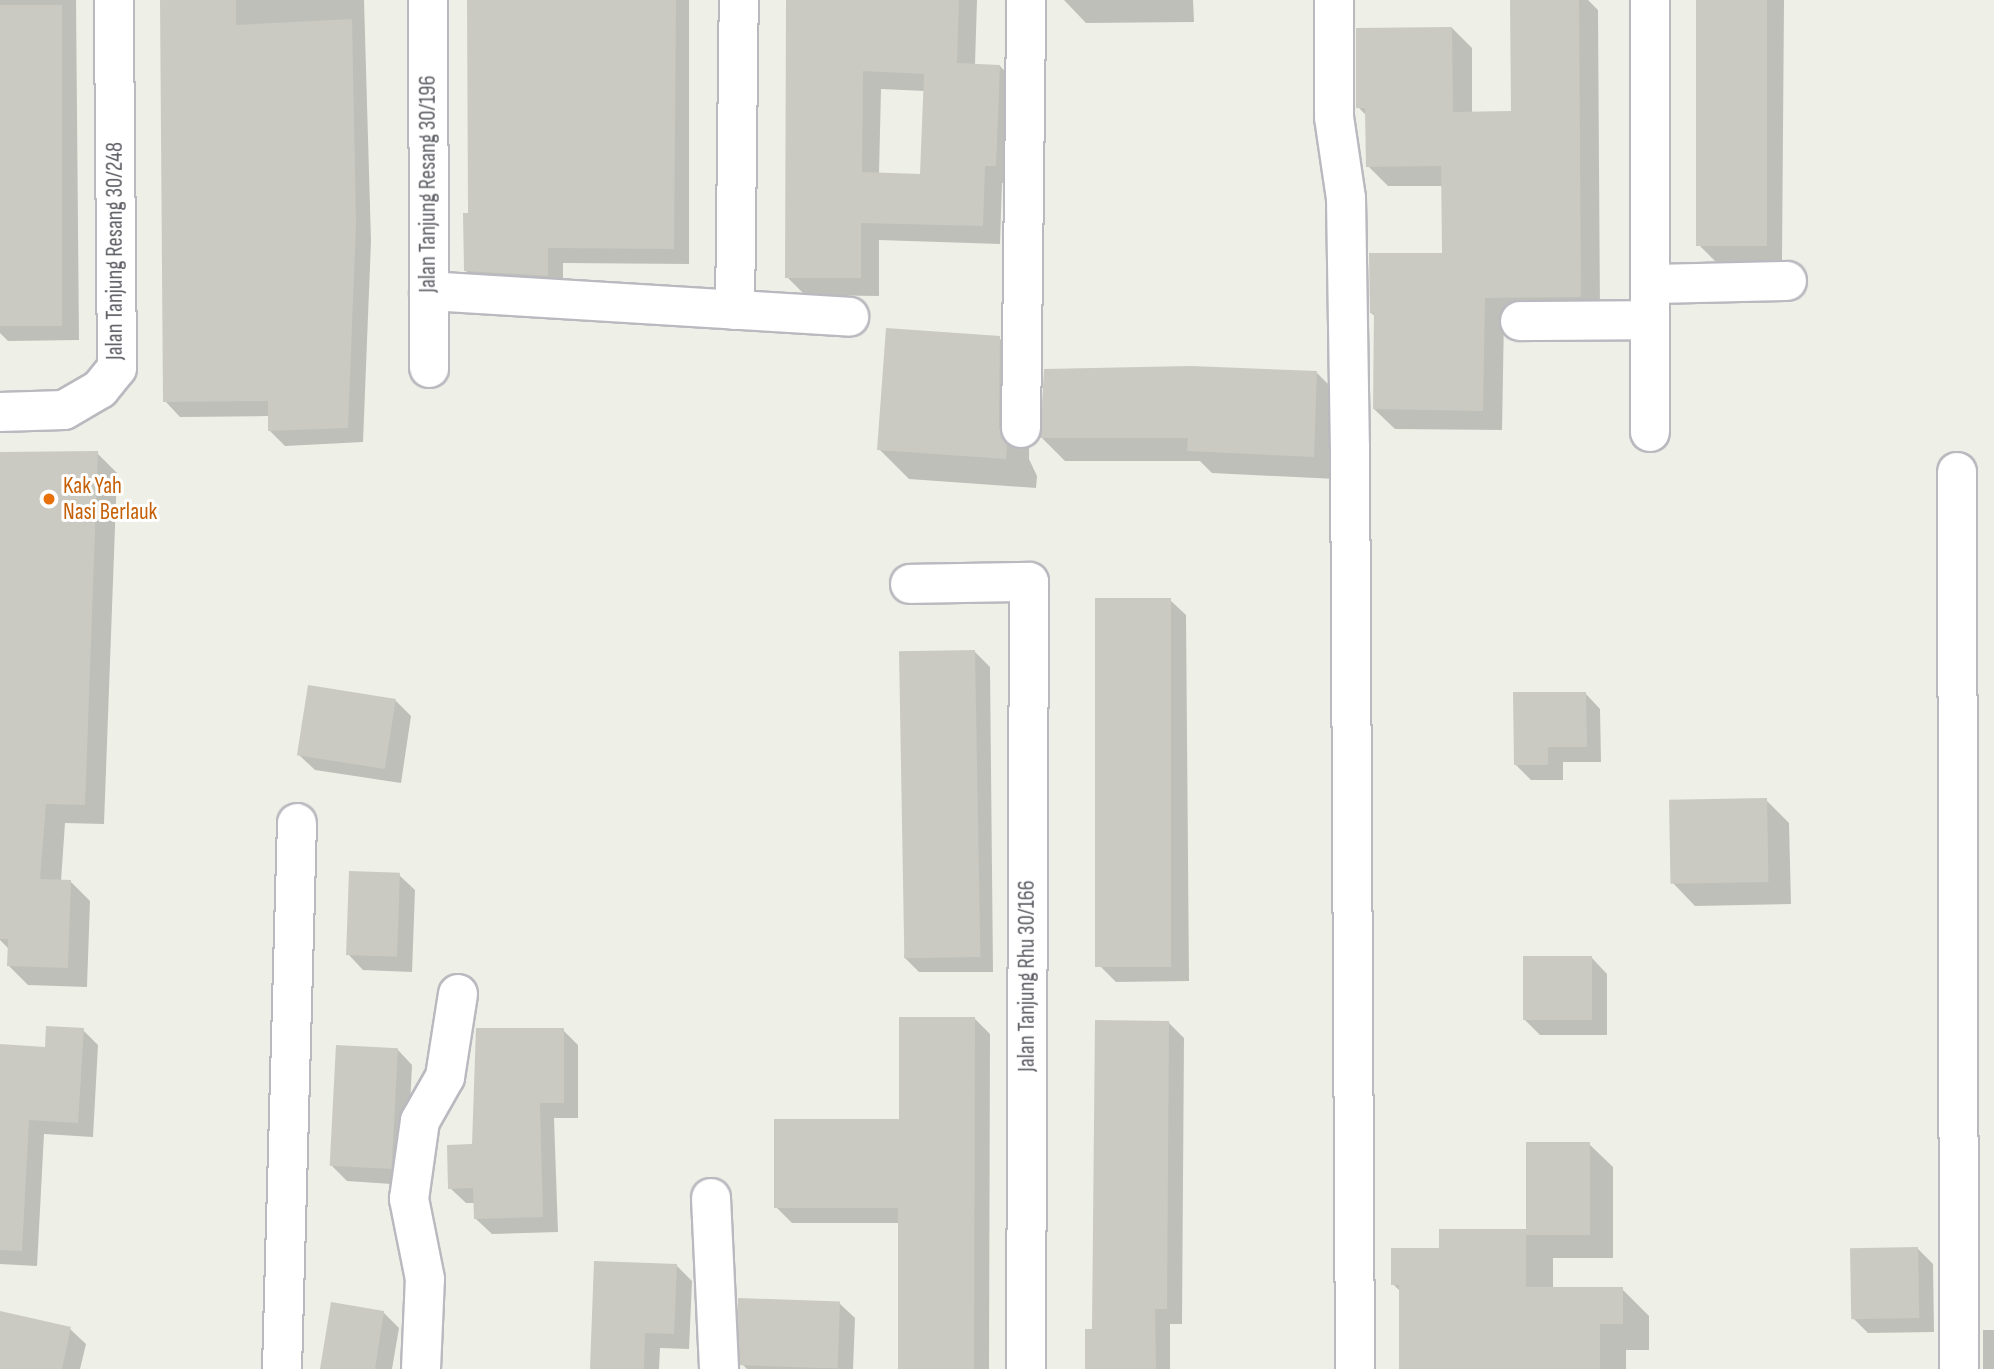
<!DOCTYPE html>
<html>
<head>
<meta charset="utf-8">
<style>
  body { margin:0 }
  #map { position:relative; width:1994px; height:1369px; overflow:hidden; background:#eeefe7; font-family:"Sofia Sans Condensed",sans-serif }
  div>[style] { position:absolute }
  .shadow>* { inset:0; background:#0003; transform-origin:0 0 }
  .building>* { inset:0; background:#cacac3; transform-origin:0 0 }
  .roads { filter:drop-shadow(2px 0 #b9b9bf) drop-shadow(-2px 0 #b9b9bf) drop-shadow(0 2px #b9b9bf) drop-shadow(0 -2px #b9b9bf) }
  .minor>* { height:38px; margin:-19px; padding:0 19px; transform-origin:19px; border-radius:19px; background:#fff }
  .dots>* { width:19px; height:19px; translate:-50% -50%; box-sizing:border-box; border:4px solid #fff; border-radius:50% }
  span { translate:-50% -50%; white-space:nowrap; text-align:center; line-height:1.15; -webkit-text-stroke:6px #fff; paint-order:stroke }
  .street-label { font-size:23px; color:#5e5f65 }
  .food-label { font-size:23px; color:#c56008 }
  .left { translate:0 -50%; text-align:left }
</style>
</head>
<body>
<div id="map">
  <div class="shadow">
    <div style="clip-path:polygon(0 0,76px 0,79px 340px,8px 341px,0 333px)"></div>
    <div style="clip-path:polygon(161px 0,364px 0,371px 241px,363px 442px,285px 446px,269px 430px,269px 416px,180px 417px,165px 401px)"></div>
    <div style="clip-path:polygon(469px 0,689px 0,689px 264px,563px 263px,563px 291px,481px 286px,465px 270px,470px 215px)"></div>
    <div style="clip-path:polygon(evenodd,788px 0,977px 0,975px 65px,1000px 66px,1018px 85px,1014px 184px,1002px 183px,1000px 244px,879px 240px,879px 296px,805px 295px,787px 277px,788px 0,881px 89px,925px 91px,921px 176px,879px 174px,881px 89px)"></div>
    <div style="clip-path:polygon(1193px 0,1194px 22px,1086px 23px,1064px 0)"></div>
    <div style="clip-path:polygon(1511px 0,1588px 0,1598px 10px,1600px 316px,1504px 317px,1502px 430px,1395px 429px,1374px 409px,1376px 317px,1371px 313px,1443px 254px,1443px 186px,1388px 186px,1368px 166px,1367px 116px,1358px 107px,1452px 28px,1472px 48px,1472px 113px,1512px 113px)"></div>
    <div style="clip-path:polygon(1699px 0,1784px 0,1782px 261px,1715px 261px,1699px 245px)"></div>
    <div style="clip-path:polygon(999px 338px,1030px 368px,1029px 459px,1037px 476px,1036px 488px,909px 479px,879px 449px)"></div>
    <div style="clip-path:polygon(1317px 373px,1340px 396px,1336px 479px,1212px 473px,1200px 461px,1065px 461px,1042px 438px)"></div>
    <div style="clip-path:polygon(97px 453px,117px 473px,104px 824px,65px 823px,61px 881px,70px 881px,90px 901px,87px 987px,28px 985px,8px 965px,9px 949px,0 940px,0 454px)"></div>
    <div style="clip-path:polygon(1170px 600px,1186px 615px,1189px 981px,1116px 982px,1100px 966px)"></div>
    <div style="clip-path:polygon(974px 651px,990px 667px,993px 972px,919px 972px,904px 957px)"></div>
    <div style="clip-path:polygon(1585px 693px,1600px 709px,1601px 762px,1563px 762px,1563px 780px,1531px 780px,1516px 765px)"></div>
    <div style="clip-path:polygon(396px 701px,411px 716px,401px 783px,315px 770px,299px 755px)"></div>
    <div style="clip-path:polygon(1766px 800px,1789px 823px,1791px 904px,1695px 906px,1672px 882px)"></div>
    <div style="clip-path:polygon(399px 875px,415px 890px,412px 972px,363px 970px,348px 954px)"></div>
    <div style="clip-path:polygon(1592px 958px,1607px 974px,1607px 1035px,1540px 1035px,1525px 1020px)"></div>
    <div style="clip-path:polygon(974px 1018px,990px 1034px,989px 1369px,901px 1369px,900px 1223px,792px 1223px,776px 1207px,900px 1121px)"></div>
    <div style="clip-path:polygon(1169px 1023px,1184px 1038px,1182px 1324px,1170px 1324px,1170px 1369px,1087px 1369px)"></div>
    <div style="clip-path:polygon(83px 1030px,98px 1045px,93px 1137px,44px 1134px,37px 1266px,0 1264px,0 1046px,47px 1048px)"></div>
    <div style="clip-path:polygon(563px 1030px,578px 1045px,578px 1118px,554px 1118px,558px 1232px,492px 1234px,476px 1219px,476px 1203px,466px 1203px,450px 1188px)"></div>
    <div style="clip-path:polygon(397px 1049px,412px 1065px,406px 1185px,347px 1181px,332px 1166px)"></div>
    <div style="clip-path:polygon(1589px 1144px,1613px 1167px,1613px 1258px,1553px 1258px,1553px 1289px,1622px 1289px,1649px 1316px,1649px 1350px,1626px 1350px,1626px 1369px,1401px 1369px,1401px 1292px,1393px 1284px,1441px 1250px,1526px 1231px,1529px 1234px)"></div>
    <div style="clip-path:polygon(1918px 1249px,1933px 1264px,1934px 1332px,1868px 1333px,1852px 1317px)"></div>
    <div style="clip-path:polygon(677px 1266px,692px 1281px,689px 1349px,660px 1348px,659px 1369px,592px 1369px)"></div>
    <div style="clip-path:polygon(839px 1303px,855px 1318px,853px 1369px,747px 1369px,742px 1364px)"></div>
    <div style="clip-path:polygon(383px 1312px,399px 1328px,392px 1369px,322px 1369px)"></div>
    <div style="clip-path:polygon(0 1313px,70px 1329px,86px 1344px,80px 1369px,0 1369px)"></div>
    <div style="left:1983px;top:1330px;width:11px;height:39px"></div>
  </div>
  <div class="building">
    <div style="clip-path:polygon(160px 0,236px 0,236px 25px,352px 19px,356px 224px,348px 428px,268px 431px,268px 401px,163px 402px)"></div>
    <div style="clip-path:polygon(467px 0,676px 0,674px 249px,548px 248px,548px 276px,464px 271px,463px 213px,468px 213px)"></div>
    <div style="clip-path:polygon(evenodd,786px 0,959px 0,957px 63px,1000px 65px,996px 166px,985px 166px,983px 226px,861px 223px,861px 278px,785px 278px,786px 0,863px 71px,924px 74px,920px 174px,862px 172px,863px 71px)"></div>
    <div style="clip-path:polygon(1510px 0,1579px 0,1581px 297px,1485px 298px,1483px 411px,1373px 409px,1374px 313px,1370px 313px,1369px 253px,1442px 253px,1441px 166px,1366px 167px,1365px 108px,1356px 108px,1356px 28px,1452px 27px,1453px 112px,1511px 111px)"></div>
    <div style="left:1696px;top:0;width:71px;height:246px"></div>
    <div style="left:0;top:5px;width:62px;height:321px"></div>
    <div style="clip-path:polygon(886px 328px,1000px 336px,999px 428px,1007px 444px,1006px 459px,877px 450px)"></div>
    <div style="clip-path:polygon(1191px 366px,1317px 371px,1314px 457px,1187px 451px,1188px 438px,1040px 438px,1044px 369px)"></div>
    <div style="clip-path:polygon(98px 451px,85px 805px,46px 804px,40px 879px,71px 880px,68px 968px,7px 966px,8px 939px,0 939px,0 452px)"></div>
    <div style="left:1095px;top:598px;width:76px;height:369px"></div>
    <div style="left:975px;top:650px;width:307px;height:76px;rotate:89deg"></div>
    <div style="left:308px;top:685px;width:89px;height:71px;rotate:9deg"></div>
    <div style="clip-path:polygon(1513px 692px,1586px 692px,1587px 747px,1548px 747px,1548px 765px,1514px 765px)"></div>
    <div style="left:1767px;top:798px;width:84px;height:98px;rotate:89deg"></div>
    <div style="left:349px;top:871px;width:51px;height:84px;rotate:2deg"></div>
    <div style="left:1523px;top:956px;width:69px;height:64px"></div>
    <div style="clip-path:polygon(899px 1017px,975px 1017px,974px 1369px,898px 1369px,898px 1208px,774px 1208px,774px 1119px,899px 1119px)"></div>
    <div style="clip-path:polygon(1095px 1020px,1169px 1021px,1167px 1309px,1155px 1309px,1156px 1369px,1085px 1369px,1085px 1329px,1092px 1329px)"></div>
    <div style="clip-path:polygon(46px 1026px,84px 1028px,78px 1123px,29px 1120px,22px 1251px,0 1250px,0 1044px,45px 1047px)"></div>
    <div style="clip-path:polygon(476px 1028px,564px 1028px,564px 1103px,540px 1103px,543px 1217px,474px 1219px,473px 1188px,448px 1189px,447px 1145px,472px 1144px)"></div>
    <div style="left:336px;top:1045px;width:62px;height:121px;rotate:3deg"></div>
    <div style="left:1526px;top:1142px;width:64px;height:93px"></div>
    <div style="clip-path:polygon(1439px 1229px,1526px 1229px,1526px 1287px,1623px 1287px,1623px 1324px,1600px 1324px,1600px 1369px,1399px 1369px,1399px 1285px,1391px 1285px,1391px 1248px,1439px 1248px)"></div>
    <div style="left:1918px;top:1247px;width:71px;height:68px;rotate:89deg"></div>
    <div style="clip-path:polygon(594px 1261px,677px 1264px,674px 1334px,645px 1333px,644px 1369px,590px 1369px)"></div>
    <div style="left:738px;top:1298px;width:102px;height:67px;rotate:2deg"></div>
    <div style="clip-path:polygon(331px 1302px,384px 1311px,375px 1369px,320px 1369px)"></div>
    <div style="clip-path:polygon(0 1311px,71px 1327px,62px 1369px,0 1369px)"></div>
  </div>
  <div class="roads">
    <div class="minor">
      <div style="left:428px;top:0;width:368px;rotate:89.8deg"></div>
      <div style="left:1334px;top:0;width:117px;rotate:90deg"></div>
      <div style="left:1334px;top:117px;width:82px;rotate:81.6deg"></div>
      <div style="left:1346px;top:198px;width:249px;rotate:89.1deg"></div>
      <div style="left:1350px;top:447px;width:922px;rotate:89.69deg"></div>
      <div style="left:1651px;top:284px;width:136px;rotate:-1.3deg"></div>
      <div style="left:429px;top:291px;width:421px;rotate:3.5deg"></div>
      <div style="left:735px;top:310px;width:310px;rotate:-89.3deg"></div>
      <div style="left:1520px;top:321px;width:130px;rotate:-0.4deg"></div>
      <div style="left:0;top:412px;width:64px;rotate:-1.8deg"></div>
      <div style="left:64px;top:410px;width:42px;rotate:-30.3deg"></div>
      <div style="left:100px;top:389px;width:27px;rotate:-51deg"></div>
      <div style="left:117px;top:368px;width:368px;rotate:-90.5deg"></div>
      <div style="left:1021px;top:428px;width:428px;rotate:-89.3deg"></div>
      <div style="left:1650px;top:432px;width:432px;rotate:-90deg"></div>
      <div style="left:1957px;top:472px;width:897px;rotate:89.87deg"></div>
      <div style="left:910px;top:584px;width:119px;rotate:-1deg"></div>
      <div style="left:1029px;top:582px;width:787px;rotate:90.22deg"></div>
      <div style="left:711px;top:1198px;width:171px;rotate:87.3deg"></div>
      <div style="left:282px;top:1369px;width:546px;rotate:-88.43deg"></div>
      <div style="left:421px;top:1369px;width:90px;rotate:-87.5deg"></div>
      <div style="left:425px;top:1279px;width:82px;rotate:-101.3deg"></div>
      <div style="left:409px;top:1199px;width:79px;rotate:-82deg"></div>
      <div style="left:420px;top:1121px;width:51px;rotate:-60.4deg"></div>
      <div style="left:445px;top:1077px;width:84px;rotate:-81.1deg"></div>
    </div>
  </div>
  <div class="dots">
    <div style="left:49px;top:499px;background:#e8710a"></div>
  </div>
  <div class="street-label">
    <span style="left:428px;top:184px;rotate:-90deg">Jalan Tanjung Resang 30/196</span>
    <span style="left:115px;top:251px;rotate:-90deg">Jalan Tanjung Resang 30/248</span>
    <span style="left:1027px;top:976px;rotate:-90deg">Jalan Tanjung Rhu 30/166</span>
  </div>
  <div class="food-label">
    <span class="left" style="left:63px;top:499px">Kak Yah<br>Nasi Berlauk</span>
  </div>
</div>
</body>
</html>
